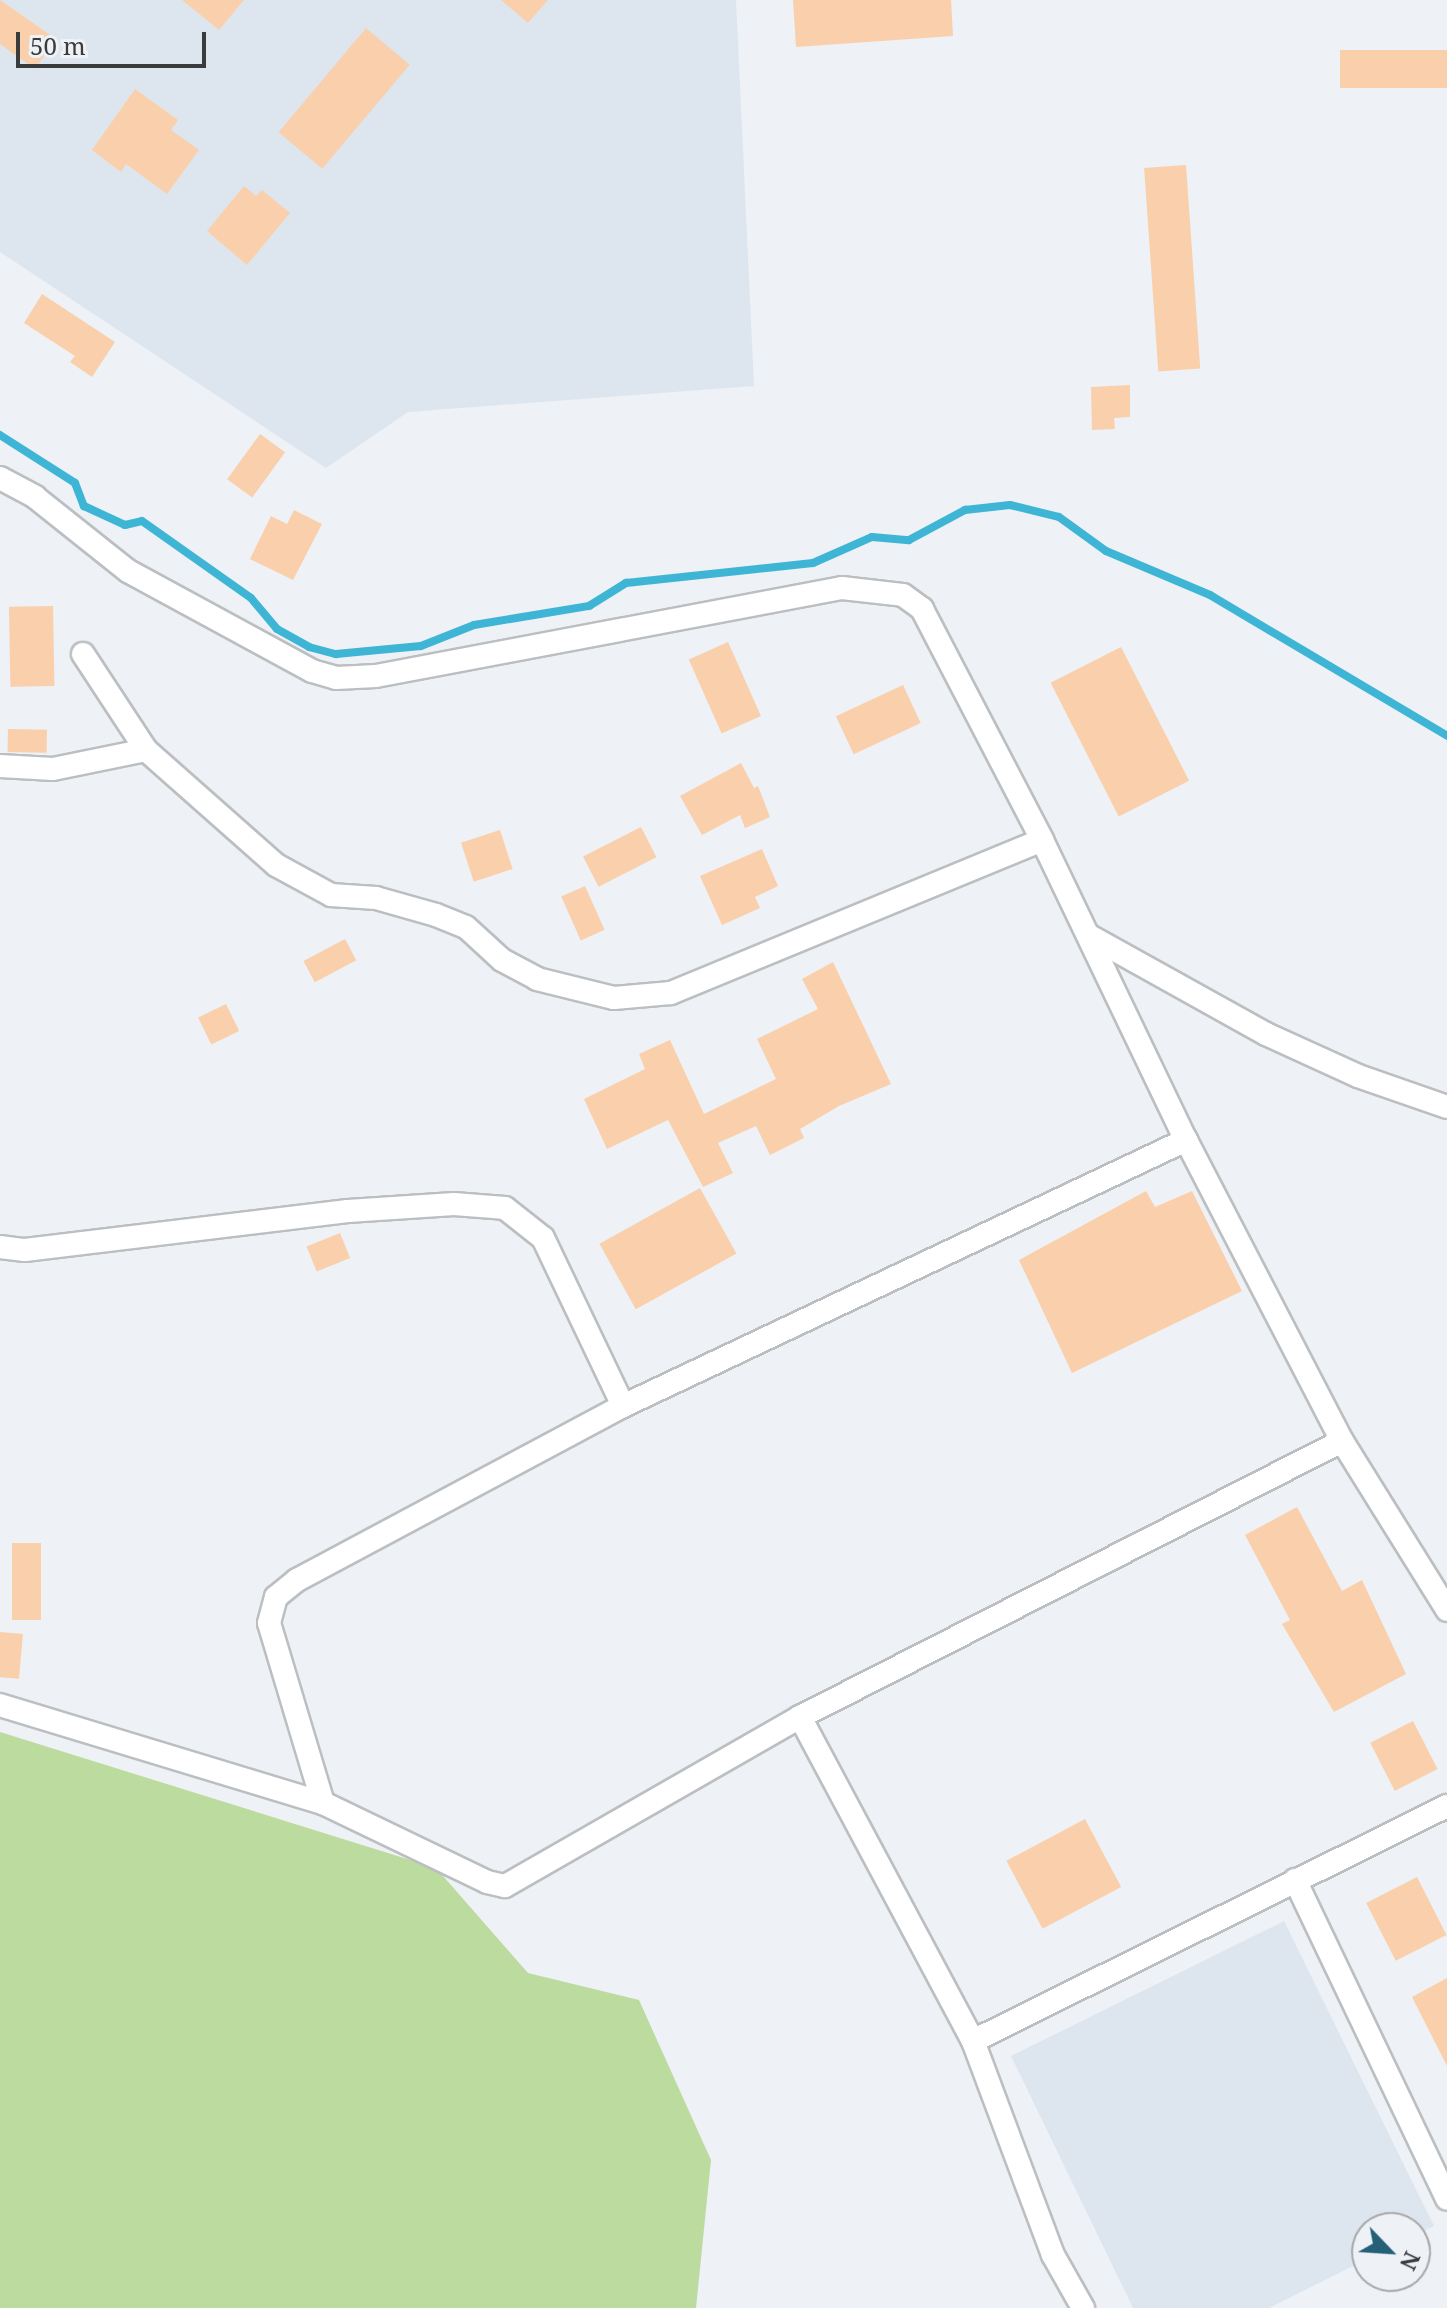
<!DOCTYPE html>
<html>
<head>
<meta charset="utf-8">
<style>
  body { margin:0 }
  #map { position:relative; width:1447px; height:2308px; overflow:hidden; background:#eef1f5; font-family:"Noto Serif",serif }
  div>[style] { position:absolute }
  .built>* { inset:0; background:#dde6ee }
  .green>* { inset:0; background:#bbdb9f }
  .stream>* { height:8px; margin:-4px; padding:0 4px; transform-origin:4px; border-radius:4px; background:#3fb5d5 }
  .building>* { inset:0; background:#f9d0ab; transform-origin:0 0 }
  .roads { filter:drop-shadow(2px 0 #bbbfc2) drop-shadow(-2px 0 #bbbfc2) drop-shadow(0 2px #bbbfc2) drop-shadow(0 -2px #bbbfc2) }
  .minor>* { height:22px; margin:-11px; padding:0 11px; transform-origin:11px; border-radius:11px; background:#fff }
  span { translate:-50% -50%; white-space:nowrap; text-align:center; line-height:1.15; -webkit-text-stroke:8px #eef1f5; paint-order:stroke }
  .north { position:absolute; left:1351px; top:2212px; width:80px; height:80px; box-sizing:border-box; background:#eef1f5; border:2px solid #a6a8ab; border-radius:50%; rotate:115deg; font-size:22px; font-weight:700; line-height:32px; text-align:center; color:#3a3b3d }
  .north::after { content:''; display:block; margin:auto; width:28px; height:36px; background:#246078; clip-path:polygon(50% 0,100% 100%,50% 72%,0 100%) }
  .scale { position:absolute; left:16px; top:32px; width:190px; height:36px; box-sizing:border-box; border:4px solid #3a3b3d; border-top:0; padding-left:10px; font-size:24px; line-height:28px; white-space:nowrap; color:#3a3b3d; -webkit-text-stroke:6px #eef1f5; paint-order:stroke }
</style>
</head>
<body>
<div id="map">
  <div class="built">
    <div style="clip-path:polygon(0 0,736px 0,754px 386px,408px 412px,326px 468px,0 252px)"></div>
    <div style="clip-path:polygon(1284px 1921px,1434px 2226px,1415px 2235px,1415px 2228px,1367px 2228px,1367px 2259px,1269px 2308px,1133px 2308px,1011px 2056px)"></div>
  </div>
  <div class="green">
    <div style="clip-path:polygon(0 1732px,436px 1868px,528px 1973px,639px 2000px,711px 2160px,696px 2308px,0 2308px)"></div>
  </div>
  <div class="stream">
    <div style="left:0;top:435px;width:89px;rotate:32.6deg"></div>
    <div style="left:75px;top:483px;width:25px;rotate:69deg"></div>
    <div style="left:84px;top:506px;width:45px;rotate:24.9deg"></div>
    <div style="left:125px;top:525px;width:17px;rotate:-13deg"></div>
    <div style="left:142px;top:521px;width:133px;rotate:35.2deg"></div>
    <div style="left:251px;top:598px;width:40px;rotate:50deg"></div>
    <div style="left:277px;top:629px;width:37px;rotate:29deg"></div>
    <div style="left:309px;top:647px;width:28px;rotate:15deg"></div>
    <div style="left:336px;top:654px;width:85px;rotate:-5.4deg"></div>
    <div style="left:421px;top:646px;width:57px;rotate:-21.6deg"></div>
    <div style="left:474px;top:625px;width:117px;rotate:-9.4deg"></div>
    <div style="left:589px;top:606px;width:44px;rotate:-31.9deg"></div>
    <div style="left:626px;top:583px;width:188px;rotate:-6.1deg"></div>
    <div style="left:813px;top:563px;width:64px;rotate:-23.8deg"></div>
    <div style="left:872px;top:537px;width:37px;rotate:5deg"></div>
    <div style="left:909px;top:540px;width:64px;rotate:-28.2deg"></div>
    <div style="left:965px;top:510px;width:45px;rotate:-6.3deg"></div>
    <div style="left:1010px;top:505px;width:50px;rotate:13.8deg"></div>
    <div style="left:1059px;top:517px;width:58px;rotate:35.9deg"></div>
    <div style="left:1106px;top:551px;width:113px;rotate:22.9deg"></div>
    <div style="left:1210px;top:595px;width:276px;rotate:30.7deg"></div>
  </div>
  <div class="building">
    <div style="clip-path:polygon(0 0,56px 39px,35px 69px,0 44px)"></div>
    <div style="clip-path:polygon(182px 0,244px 0,219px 30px)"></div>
    <div style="clip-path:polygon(501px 0,548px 0,528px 23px)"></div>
    <div style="clip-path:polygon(793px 0,951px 0,953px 36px,796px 47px)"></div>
    <div style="left:366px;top:28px;width:57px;height:136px;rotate:40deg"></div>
    <div style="left:1447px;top:50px;width:38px;height:107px;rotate:90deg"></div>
    <div style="clip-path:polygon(135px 89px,178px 120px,171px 130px,199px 150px,167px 194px,126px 164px,121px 172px,92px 150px)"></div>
    <div style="left:1186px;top:165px;width:204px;height:42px;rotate:86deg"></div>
    <div style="clip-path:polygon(244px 186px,256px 196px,262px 190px,290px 213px,247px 265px,207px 231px)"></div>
    <div style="clip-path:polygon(42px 294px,115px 342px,92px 377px,70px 362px,75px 356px,24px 323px)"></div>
    <div style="clip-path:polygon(1130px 385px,1130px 417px,1114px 418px,1115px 429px,1092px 430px,1091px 387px)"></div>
    <div style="left:260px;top:434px;width:31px;height:56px;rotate:36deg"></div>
    <div style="clip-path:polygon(294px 510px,322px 524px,293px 580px,250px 559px,271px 516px,287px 524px)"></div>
    <div style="left:53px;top:606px;width:80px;height:44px;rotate:89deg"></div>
    <div style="left:728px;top:642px;width:81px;height:43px;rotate:66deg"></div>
    <div style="left:1121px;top:647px;width:150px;height:79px;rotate:63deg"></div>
    <div style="left:903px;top:685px;width:42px;height:74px;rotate:65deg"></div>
    <div style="left:8px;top:729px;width:39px;height:23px;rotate:1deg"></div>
    <div style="clip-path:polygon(741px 763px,754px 788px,758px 786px,770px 817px,745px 828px,740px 815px,702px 835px,680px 796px)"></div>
    <div style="left:641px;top:827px;width:34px;height:65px;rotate:63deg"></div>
    <div style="left:500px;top:830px;width:41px;height:41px;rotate:72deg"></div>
    <div style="clip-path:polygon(762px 849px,778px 886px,755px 897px,760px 908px,722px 925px,700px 876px)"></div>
    <div style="left:585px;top:886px;width:48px;height:26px;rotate:66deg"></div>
    <div style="left:345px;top:939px;width:24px;height:47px;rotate:62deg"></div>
    <div style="clip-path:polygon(833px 962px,891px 1084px,839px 1106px,800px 1129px,804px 1138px,770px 1155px,756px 1126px,718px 1143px,733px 1173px,703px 1187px,668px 1120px,607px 1149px,584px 1099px,645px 1069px,639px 1054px,670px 1040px,704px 1114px,776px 1079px,757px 1039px,818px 1009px,802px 979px)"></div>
    <div style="left:226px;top:1004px;width:30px;height:31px;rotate:64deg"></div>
    <div style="left:700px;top:1188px;width:75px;height:115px;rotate:61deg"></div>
    <div style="clip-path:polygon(1146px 1191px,1155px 1207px,1192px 1191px,1242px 1291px,1072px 1373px,1019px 1260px)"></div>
    <div style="left:340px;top:1233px;width:27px;height:36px;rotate:68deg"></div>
    <div style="clip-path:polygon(1297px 1507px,1342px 1591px,1362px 1580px,1406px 1674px,1334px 1712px,1282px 1624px,1290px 1620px,1245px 1535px)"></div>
    <div style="left:12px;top:1543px;width:29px;height:77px"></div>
    <div style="left:0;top:1632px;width:23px;height:45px;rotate:5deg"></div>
    <div style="left:1413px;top:1721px;width:54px;height:48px;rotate:63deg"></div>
    <div style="left:1085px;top:1819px;width:77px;height:89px;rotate:62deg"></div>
    <div style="left:1417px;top:1877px;width:65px;height:57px;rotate:63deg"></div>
    <div style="clip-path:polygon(1447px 1978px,1447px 2066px,1412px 1997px)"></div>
  </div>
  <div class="roads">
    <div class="minor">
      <div style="left:0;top:478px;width:40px;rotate:28deg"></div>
      <div style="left:35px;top:497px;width:119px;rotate:38.5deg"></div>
      <div style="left:128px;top:571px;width:209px;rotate:28.5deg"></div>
      <div style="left:312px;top:671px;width:25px;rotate:16deg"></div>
      <div style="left:336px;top:678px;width:40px;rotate:-2.9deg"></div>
      <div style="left:376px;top:676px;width:474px;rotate:-10.7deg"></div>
      <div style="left:842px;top:588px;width:61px;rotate:6.5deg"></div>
      <div style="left:903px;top:595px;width:24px;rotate:36deg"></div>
      <div style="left:922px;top:609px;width:260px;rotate:62.5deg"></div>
      <div style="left:1042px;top:840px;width:333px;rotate:64.4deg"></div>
      <div style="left:1186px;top:1140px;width:339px;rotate:62.6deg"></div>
      <div style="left:1342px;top:1441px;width:199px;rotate:58.1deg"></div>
      <div style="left:83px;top:654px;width:115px;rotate:56.7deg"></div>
      <div style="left:146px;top:750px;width:174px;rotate:41.5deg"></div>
      <div style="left:276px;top:865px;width:63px;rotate:28.6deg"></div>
      <div style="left:331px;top:895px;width:45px;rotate:3.8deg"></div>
      <div style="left:376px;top:898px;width:62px;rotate:15.8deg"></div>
      <div style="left:436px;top:915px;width:32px;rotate:22deg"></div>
      <div style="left:466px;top:927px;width:49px;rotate:42.5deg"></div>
      <div style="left:502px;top:960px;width:40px;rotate:28deg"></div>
      <div style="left:537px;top:979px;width:79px;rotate:13.9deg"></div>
      <div style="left:614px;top:998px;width:57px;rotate:-5deg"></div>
      <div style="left:671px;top:993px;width:401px;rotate:-22.4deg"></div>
      <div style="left:0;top:766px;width:53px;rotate:3.2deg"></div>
      <div style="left:53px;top:769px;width:95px;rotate:-11.5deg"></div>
      <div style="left:1088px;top:935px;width:204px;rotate:29.1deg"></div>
      <div style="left:1266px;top:1034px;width:101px;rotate:24.5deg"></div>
      <div style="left:1358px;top:1076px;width:94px;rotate:19.2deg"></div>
      <div style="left:0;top:1247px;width:25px;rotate:7deg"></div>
      <div style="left:25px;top:1250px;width:325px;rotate:-6.9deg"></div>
      <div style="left:348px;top:1211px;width:106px;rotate:-3.8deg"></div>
      <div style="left:454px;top:1204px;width:51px;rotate:4.5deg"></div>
      <div style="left:505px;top:1208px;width:48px;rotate:38.3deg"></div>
      <div style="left:543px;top:1238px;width:186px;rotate:64.5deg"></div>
      <div style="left:0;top:1705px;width:338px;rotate:16.9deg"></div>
      <div style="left:323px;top:1803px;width:182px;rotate:25.7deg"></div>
      <div style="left:487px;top:1882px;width:18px;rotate:13deg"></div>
      <div style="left:505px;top:1886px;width:340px;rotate:-29.8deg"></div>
      <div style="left:800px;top:1717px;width:608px;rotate:-26.99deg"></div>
      <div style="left:800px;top:1717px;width:367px;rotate:61.9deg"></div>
      <div style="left:973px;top:2041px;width:228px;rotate:69.5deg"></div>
      <div style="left:1053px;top:2255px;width:61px;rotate:60.5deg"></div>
      <div style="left:323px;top:1803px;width:188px;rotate:-106.7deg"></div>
      <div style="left:269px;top:1623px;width:27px;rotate:-75deg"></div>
      <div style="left:276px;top:1597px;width:27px;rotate:-39deg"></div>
      <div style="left:297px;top:1580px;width:370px;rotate:-28.1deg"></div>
      <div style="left:623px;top:1406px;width:623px;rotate:-25.29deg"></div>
      <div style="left:1295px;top:1880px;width:353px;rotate:64.5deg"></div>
      <div style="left:973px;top:2041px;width:529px;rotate:-26.37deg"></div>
    </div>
  </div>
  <div class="north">N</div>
  <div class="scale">50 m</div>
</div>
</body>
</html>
